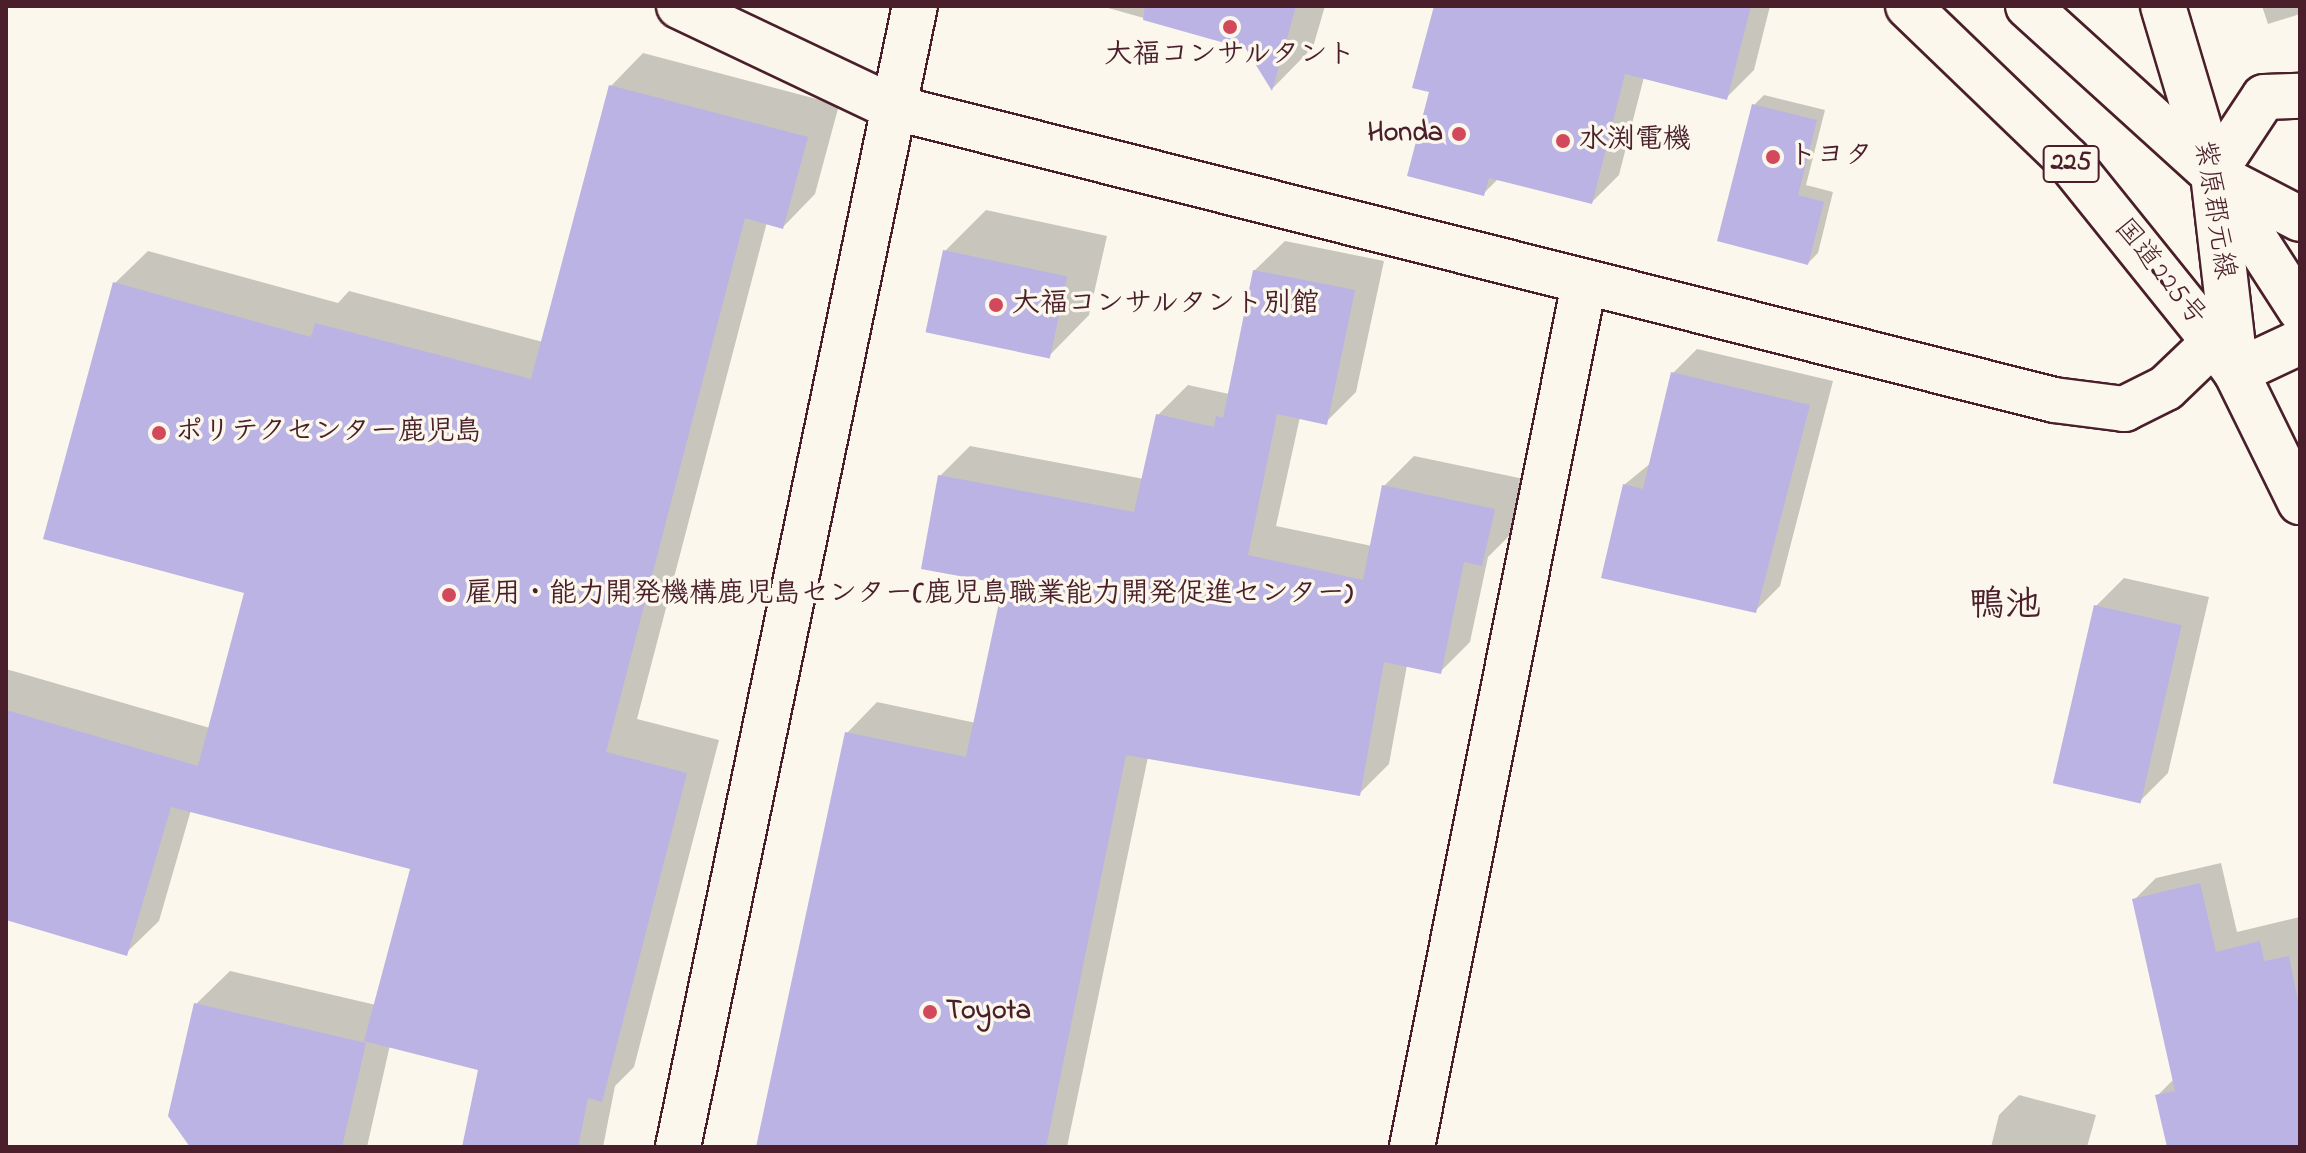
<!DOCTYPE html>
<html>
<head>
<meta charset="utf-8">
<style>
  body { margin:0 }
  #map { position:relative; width:2306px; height:1153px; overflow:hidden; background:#fbf7ec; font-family:"Indie Flower","Klee One",sans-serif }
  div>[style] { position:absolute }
  .shadow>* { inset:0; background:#0003 }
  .building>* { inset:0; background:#bab3e4; transform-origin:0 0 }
  .roads { filter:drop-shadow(2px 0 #4a1f2b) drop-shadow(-2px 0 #4a1f2b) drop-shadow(0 2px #4a1f2b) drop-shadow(0 -2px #4a1f2b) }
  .minor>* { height:44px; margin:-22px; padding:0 22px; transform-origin:22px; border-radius:22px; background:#fbf7ec }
  .major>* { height:44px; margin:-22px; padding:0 22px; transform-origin:22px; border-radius:22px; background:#fbf7ec }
  .highway>* { height:44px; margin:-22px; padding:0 22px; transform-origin:22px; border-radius:22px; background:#fbf7ec }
  .dots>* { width:22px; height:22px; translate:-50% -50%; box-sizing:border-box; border:4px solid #fbf7ec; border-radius:50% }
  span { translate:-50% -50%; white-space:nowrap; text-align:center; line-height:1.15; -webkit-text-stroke:7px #fbf7ec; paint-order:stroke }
  .shield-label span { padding:2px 6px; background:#fbf7ec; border:2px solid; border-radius:6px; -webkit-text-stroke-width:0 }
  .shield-label { font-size:26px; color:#4a1f2b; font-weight:700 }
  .poi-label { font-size:28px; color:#4a1f2b; font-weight:700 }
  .right { translate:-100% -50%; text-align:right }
  .left { translate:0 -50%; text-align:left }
  .street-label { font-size:28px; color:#4a1f2b }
  .district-label { font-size:36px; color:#4a1f2b; font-weight:700 }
  .frame { position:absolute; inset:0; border:8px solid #4a1f2b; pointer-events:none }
</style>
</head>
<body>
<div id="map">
  <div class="shadow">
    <div style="clip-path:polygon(1101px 6px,1325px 6px,1313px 47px,1273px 88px,1247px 47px)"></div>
    <div style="clip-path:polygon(1436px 6px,1770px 6px,1754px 70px,1726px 98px,1644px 77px,1619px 175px,1592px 202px,1499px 178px,1483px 194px,1432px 90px)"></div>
    <div style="clip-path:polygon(2262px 6px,2300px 6px,2300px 14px,2268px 24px)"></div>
    <div style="clip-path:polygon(643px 53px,839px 105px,815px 194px,783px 227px,767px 222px,637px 719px,719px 740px,634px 1067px,615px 1086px,603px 1147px,464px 1147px,480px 1068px,390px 1045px,367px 1147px,193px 1147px,196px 1004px,230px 971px,376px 1005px,412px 867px,191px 810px,159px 921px,126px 953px,6px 918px,6px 669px,210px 728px,246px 592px,115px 283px,148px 251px,338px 303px,349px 291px,543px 342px,611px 86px)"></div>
    <div style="clip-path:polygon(1764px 95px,1825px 110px,1806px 185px,1833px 192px,1818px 253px,1808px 263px,1754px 105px)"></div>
    <div style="clip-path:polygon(986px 210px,1107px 236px,1089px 315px,1048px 357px,945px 251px)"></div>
    <div style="clip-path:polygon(1285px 241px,1384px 261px,1356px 392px,1326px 422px,1300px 417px,1276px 526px,1372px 546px,1384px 486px,1414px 456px,1524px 479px,1511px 534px,1488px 557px,1470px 642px,1440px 672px,1407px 665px,1389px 764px,1359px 794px,1148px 757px,1067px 1147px,758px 1147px,847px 733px,877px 702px,976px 723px,1006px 583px,940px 476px,970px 446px,1144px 479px,1158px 415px,1188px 385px,1229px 394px,1254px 271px)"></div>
    <div style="clip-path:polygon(1697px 349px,1833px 381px,1780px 586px,1756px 610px,1624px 485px,1652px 462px,1673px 373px)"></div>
    <div style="clip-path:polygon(2124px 578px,2209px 597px,2168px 773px,2140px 801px,2096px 606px)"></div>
    <div style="clip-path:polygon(2221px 863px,2237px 932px,2300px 917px,2300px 1147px,2169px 1147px,2157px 1096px,2174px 1079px,2134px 900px,2156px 878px)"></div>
    <div style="clip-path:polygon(2019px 1095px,2096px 1115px,2087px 1147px,1991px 1147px,1999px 1115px)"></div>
  </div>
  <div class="building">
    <div style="clip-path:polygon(1145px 6px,1296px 6px,1272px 91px,1246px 49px,1143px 20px)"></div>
    <div style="clip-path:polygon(1434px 6px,1751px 6px,1727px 100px,1625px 74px,1592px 204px,1489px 178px,1484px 196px,1407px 176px,1429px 92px,1412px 88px)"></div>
    <div style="clip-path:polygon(609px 85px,808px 137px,783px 229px,745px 218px,606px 752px,687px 773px,602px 1102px,588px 1098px,578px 1147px,462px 1147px,478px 1070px,364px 1041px,410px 869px,171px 807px,127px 956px,6px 920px,6px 710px,198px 766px,244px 593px,43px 539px,113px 282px,311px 337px,315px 323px,531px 379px)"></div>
    <div style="clip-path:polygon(1752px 104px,1817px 120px,1798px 195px,1824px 202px,1808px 265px,1717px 241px)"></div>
    <div style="left:943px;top:250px;width:127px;height:84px;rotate:12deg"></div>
    <div style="clip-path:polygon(1253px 270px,1355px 290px,1327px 425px,1277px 414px,1248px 555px,1363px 580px,1382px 485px,1495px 509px,1482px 566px,1464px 562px,1441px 674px,1384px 662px,1360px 796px,1126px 755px,1046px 1147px,756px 1147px,845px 732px,966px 757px,1003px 584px,921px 569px,938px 475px,1134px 512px,1156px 414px,1214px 427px,1216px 416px,1223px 418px)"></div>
    <div style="clip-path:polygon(1671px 372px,1810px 405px,1756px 613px,1601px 578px,1623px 484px,1643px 489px)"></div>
    <div style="left:2094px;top:605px;width:90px;height:183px;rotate:13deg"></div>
    <div style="clip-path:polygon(2200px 883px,2216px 952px,2260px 941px,2264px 961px,2289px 956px,2300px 1012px,2300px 1147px,2167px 1147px,2155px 1095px,2175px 1091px,2132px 899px)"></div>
    <div style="clip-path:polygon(194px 1003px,366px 1043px,342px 1147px,190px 1147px,168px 1116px)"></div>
  </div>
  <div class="roads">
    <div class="minor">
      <div style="left:679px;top:6px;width:236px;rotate:25.4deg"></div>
      <div style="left:892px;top:107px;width:1198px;rotate:14.15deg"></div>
      <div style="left:2054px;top:400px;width:71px;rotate:7.3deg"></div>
      <div style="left:2124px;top:409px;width:47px;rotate:-26.6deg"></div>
      <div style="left:2166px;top:388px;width:66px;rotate:-43.8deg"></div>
      <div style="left:2163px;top:6px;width:175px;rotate:73.4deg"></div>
      <div style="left:2213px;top:174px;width:199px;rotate:83.4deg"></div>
      <div style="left:2213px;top:174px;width:92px;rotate:-56.5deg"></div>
      <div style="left:2264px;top:97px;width:36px;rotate:-2deg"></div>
      <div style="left:678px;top:1147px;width:1165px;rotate:-78.27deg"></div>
      <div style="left:1412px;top:1147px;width:880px;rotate:-78.73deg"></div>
    </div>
    <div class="major">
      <div style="left:2213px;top:174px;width:98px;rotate:27.3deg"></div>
      <div style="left:2236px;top:372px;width:71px;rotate:-25.1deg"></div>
    </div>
    <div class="highway">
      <div style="left:1908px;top:6px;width:221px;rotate:43.9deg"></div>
      <div style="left:2067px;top:159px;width:235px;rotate:51.2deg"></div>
      <div style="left:2214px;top:342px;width:37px;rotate:54deg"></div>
      <div style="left:2236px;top:372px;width:145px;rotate:63.8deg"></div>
      <div style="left:2028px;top:6px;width:250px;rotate:42.2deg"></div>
      <div style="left:2213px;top:174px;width:161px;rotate:57.2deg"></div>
    </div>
  </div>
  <div class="dots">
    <div style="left:1230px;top:27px;background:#d1495b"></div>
    <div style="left:1459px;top:134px;background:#d1495b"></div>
    <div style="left:1563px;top:141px;background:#d1495b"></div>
    <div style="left:1773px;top:157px;background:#d1495b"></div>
    <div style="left:996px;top:305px;background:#d1495b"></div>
    <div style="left:159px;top:433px;background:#d1495b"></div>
    <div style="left:449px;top:595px;background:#d1495b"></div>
    <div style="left:930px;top:1012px;background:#d1495b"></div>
  </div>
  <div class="shield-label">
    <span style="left:2071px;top:164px">225</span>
  </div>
  <div class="poi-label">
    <span style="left:1230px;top:56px">大福コンサルタント</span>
    <span class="right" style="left:1443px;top:134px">Honda</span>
    <span class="left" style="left:1579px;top:141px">水渕電機</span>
    <span class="left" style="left:1789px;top:157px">トヨタ</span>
    <span class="left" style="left:1012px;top:305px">大福コンサルタント別館</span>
    <span class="left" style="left:175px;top:433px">ポリテクセンター鹿児島</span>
    <span class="left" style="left:465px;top:595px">雇用・能力開発機構鹿児島センター(鹿児島職業能力開発促進センター)</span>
    <span class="left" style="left:946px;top:1012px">Toyota</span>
  </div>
  <div class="street-label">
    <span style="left:2213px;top:210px;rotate:81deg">紫原郡元線</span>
    <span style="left:2159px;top:273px;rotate:51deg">国道225号</span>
  </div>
  <div class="district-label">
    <span style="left:2005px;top:607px">鴨池</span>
  </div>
  <div class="frame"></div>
</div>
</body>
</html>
